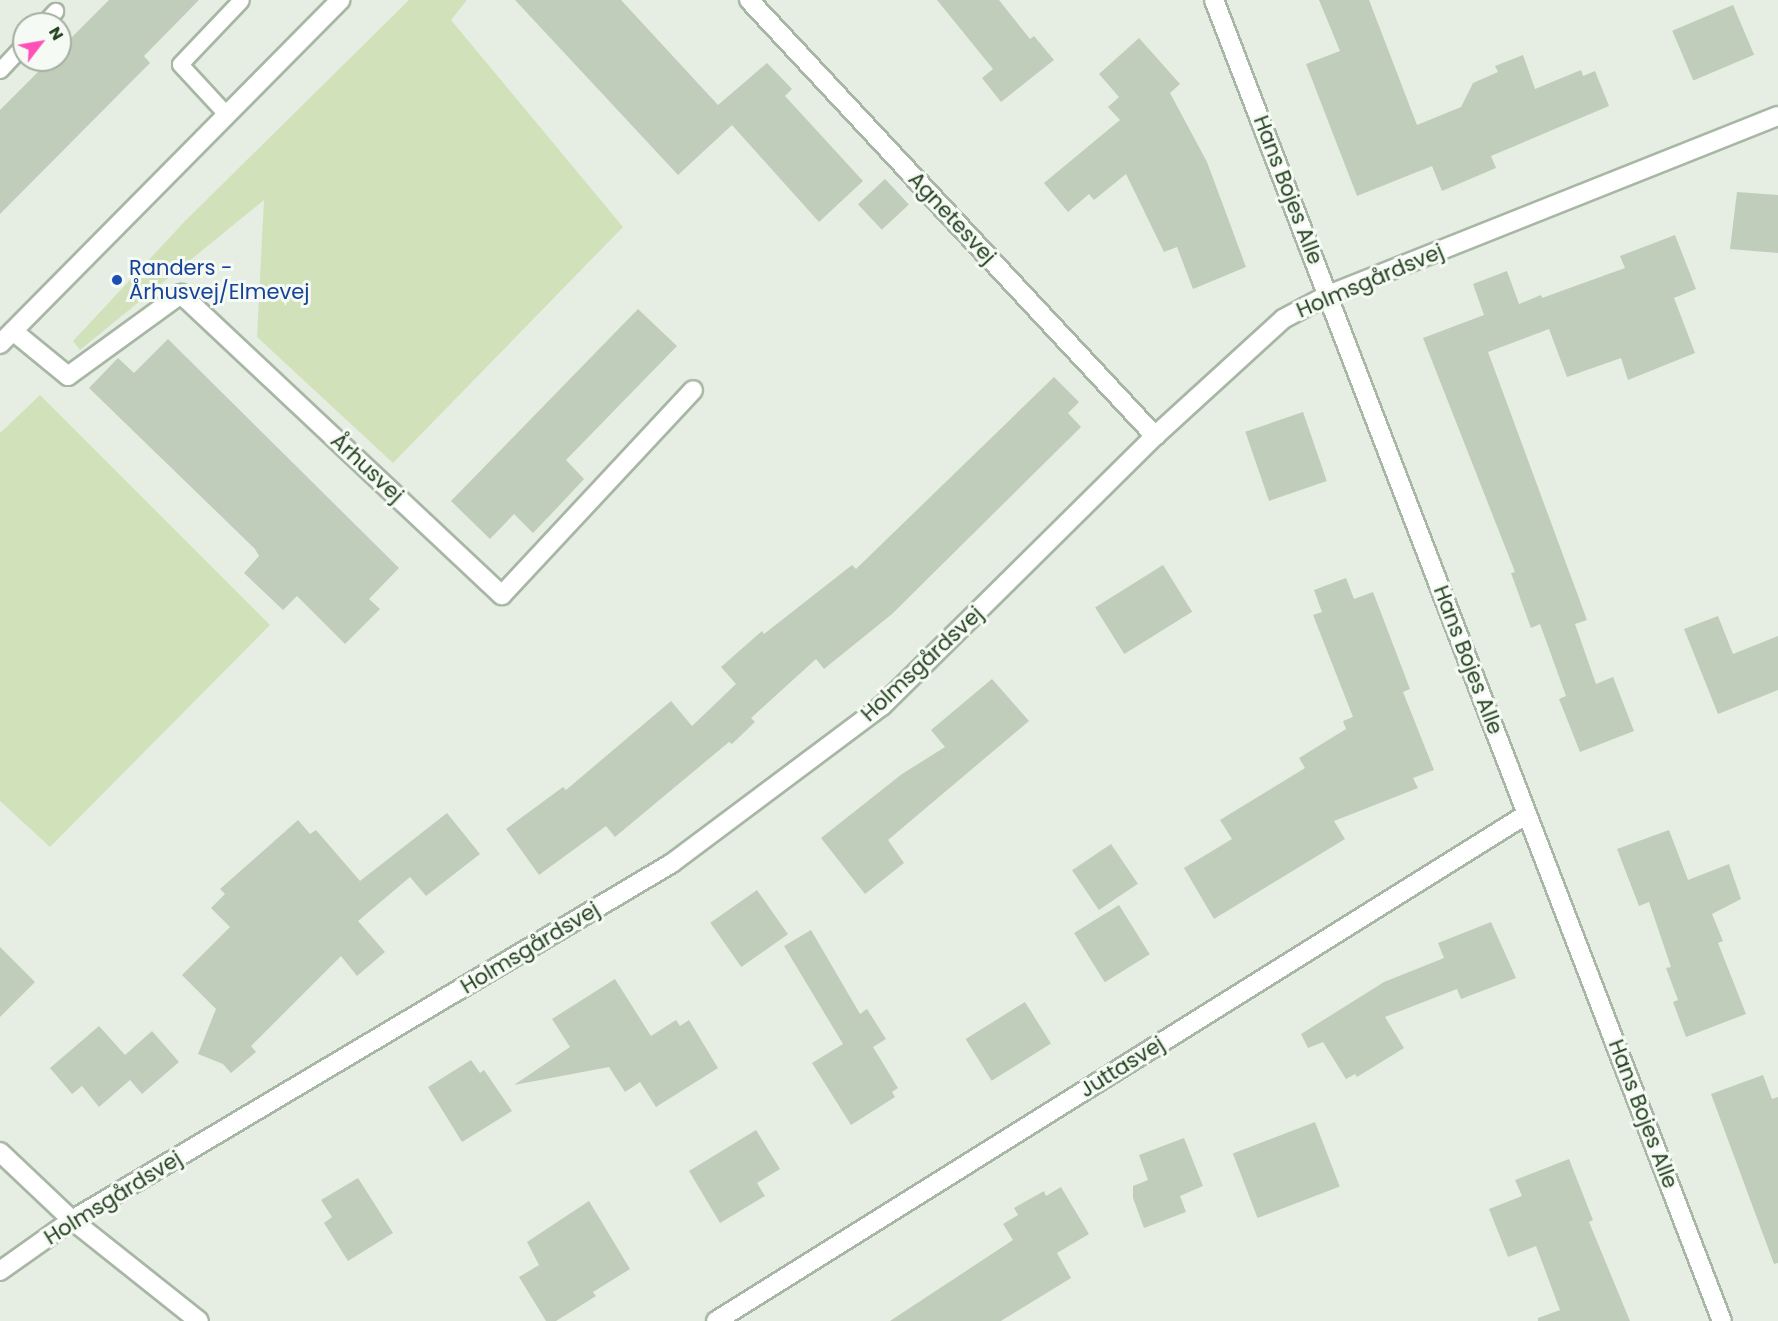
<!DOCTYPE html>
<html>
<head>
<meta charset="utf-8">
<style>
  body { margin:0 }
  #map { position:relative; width:1778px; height:1321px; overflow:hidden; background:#e6eee3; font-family:Poppins,sans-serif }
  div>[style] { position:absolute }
  .green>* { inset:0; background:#d1e2ba }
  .building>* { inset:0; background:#c0cdbb; transform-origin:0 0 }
  .roads { filter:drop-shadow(2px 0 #a8b7a5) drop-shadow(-2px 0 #a8b7a5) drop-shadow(0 2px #a8b7a5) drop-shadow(0 -2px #a8b7a5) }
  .service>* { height:15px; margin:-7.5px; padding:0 7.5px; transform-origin:7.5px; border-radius:7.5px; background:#fff }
  .minor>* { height:18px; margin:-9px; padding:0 9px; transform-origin:9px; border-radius:9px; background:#fff }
  .secondary>* { height:18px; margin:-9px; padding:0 9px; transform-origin:9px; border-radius:9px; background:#fff }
  .dots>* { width:16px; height:16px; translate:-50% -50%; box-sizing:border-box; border:3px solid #f6faf4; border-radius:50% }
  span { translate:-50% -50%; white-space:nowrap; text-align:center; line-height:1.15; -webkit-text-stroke:6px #f6faf4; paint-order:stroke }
  .street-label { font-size:21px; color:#244220 }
  .transit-label { font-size:21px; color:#164399 }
  .left { translate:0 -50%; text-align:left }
  .north { position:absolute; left:12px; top:12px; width:60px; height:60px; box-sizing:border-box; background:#f6faf4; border:2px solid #a2b09f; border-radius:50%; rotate:59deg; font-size:16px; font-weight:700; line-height:24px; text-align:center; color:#244220 }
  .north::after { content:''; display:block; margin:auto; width:21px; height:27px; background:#ff50b9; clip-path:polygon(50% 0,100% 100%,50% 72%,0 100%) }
</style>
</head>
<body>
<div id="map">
  <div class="green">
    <div style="clip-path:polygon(409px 0,467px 0,451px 20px,623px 227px,393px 463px,257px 337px,264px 200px,80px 350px,73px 341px,186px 220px)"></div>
    <div style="clip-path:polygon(40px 395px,270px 625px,50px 847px,0 801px,0 433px)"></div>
  </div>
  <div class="building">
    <div style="clip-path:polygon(109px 0,199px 0,144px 56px,150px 63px,0 214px,0 110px,50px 60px,60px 60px,60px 49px)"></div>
    <div style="clip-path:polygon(515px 0,621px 0,718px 105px,767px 63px,792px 89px,785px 96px,863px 181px,819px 222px,732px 125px,678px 175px)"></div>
    <div style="clip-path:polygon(937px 0,999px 0,1030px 39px,1034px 36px,1054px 60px,1001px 102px,982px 78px,993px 69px)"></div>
    <div style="clip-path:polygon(1319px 0,1369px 0,1417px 125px,1461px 107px,1473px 83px,1498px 72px,1495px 66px,1523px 55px,1535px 89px,1581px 70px,1583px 76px,1595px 71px,1609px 106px,1491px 156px,1496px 168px,1442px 191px,1432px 166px,1357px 196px,1306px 64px,1340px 51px)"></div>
    <div style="left:1733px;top:5px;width:54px;height:66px;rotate:67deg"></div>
    <div style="clip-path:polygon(1139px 38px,1180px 84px,1170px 93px,1207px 162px,1246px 267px,1193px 289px,1177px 247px,1164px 252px,1126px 174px,1094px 200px,1089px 194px,1068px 212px,1044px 183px,1120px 120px,1108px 107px,1119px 97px,1099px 74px)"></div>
    <div style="left:885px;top:179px;width:35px;height:37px;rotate:47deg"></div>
    <div style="clip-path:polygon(1737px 192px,1778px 195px,1778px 253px,1730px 249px)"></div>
    <div style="clip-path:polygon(1675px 235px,1696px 289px,1674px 298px,1695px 353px,1628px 380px,1621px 358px,1567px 377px,1549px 329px,1488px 352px,1587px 620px,1575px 624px,1596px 684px,1613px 677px,1634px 731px,1580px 752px,1559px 699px,1566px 696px,1540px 624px,1531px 628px,1511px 573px,1515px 572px,1423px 338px,1484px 315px,1473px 284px,1507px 271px,1519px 304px,1541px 295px,1542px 298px,1625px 268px,1620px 256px)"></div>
    <div style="clip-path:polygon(638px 309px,677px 346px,566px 460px,584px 479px,555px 510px,533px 533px,514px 514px,490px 539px,451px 501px)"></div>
    <div style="clip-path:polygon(168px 339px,399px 568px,369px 599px,380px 609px,345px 644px,297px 596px,283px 610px,244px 573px,259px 556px,255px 549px,89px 388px,118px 358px,134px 373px)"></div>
    <div style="clip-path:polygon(1054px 377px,1079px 402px,1068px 413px,1081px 427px,892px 614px,824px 669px,816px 659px,751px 718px,755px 722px,732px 744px,729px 742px,615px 837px,606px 826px,539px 875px,506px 829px,563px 787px,566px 790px,671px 701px,692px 726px,736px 684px,721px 667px,762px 631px,764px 634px,852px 565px,856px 569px)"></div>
    <div style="left:1303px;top:412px;width:73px;height:61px;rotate:71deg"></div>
    <div style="left:1163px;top:565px;width:55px;height:80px;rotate:58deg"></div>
    <div style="clip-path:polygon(1346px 578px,1354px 599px,1373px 592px,1410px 689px,1403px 692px,1434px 770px,1413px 778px,1418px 788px,1334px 821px,1345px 839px,1214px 919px,1184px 868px,1232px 839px,1220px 820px,1305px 768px,1299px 758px,1346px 729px,1343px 721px,1353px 717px,1313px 615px,1322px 612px,1314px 590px)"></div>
    <div style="clip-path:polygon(1718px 616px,1733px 654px,1778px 636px,1778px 690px,1718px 714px,1684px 629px)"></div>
    <div style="clip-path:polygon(992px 679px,1029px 721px,888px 840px,904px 863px,865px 894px,821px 838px,902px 774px,945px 747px,931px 730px)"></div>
    <div style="clip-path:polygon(447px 813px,480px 854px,426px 896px,410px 877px,358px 921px,385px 952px,357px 976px,341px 956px,251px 1046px,256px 1052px,231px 1073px,223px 1064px,198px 1054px,216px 1009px,182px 975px,230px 927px,211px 908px,225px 894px,220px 889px,298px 820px,310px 834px,316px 830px,360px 881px)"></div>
    <div style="clip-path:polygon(1669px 830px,1688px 880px,1729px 864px,1741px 899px,1712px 914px,1723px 941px,1718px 943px,1746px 1014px,1686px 1037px,1673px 1002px,1678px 1000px,1666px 968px,1671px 967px,1649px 902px,1639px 906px,1617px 849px)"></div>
    <div style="left:1111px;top:844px;width:48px;height:47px;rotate:56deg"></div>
    <div style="left:757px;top:890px;width:54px;height:57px;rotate:55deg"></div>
    <div style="left:1119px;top:905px;width:58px;height:53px;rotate:58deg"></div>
    <div style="clip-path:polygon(1491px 922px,1516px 978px,1461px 999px,1457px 989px,1385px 1017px,1404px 1048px,1357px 1077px,1355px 1074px,1346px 1079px,1323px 1042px,1308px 1048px,1301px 1034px,1384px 982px,1444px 958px,1438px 943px)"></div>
    <div style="clip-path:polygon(811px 930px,860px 1014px,867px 1009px,886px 1039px,873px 1047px,898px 1088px,892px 1092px,895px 1097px,851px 1125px,812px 1063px,843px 1044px,784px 946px)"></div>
    <div style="clip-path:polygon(0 947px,35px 982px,0 1017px)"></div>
    <div style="clip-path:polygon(615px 979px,651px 1036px,676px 1020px,680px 1026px,689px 1020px,718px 1068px,656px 1107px,640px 1082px,625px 1092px,609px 1067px,514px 1085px,570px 1047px,552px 1019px)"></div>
    <div style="left:1025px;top:1002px;width:49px;height:70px;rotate:58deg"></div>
    <div style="clip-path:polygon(99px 1026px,125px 1055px,152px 1031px,179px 1062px,142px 1094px,130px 1080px,99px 1107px,82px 1086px,72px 1094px,50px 1068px)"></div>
    <div style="clip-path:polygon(471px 1060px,480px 1073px,484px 1070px,512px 1111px,462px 1142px,428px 1087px)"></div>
    <div style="clip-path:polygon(1763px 1075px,1772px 1099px,1778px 1097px,1778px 1263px,1774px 1264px,1711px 1094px)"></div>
    <div style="left:1315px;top:1122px;width:69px;height:88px;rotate:69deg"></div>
    <div style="clip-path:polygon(756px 1130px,780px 1169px,757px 1183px,765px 1196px,720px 1223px,689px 1171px)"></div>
    <div style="clip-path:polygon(1184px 1138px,1203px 1186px,1180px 1196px,1186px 1212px,1144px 1228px,1133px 1198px,1133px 1186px,1148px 1180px,1139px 1155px)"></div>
    <div style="clip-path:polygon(1569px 1159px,1593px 1220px,1589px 1222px,1630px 1321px,1538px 1321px,1538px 1318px,1560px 1310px,1536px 1246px,1508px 1257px,1489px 1209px,1522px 1196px,1515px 1180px)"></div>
    <div style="clip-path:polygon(358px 1178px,393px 1233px,348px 1261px,324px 1223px,332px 1217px,321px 1200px)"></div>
    <div style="clip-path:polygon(1061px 1187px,1089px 1234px,1057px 1253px,1071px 1278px,1001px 1321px,890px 1321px,1013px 1240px,1003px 1224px,1018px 1215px,1014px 1208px,1044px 1191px,1046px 1196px)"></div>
    <div style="clip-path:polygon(589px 1201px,630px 1269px,593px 1292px,596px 1296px,556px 1321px,546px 1321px,519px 1277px,539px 1265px,527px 1242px)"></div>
  </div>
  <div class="roads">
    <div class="service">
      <div style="left:43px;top:24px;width:18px;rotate:-47deg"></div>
      <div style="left:0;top:70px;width:35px;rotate:-47deg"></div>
      <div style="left:227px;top:115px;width:69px;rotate:-132.7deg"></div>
      <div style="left:180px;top:64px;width:88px;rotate:-46.4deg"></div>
    </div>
    <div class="minor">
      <div style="left:749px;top:0;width:596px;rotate:47.04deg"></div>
      <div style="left:1214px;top:0;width:1415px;rotate:68.97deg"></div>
      <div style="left:13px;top:331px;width:71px;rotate:39.3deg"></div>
      <div style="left:68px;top:376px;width:140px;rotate:-36deg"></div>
      <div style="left:181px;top:294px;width:440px;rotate:43.2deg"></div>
      <div style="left:502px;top:595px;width:280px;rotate:-47deg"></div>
      <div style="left:0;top:1152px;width:99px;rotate:43.4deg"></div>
      <div style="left:72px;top:1220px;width:162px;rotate:38.5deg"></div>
      <div style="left:0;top:1271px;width:88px;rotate:-35.3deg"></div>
      <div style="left:72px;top:1220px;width:698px;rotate:-30.75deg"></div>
      <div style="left:672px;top:863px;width:262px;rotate:-36.8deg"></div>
      <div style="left:882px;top:706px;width:384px;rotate:-44.7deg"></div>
      <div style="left:1155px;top:436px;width:173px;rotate:-42.4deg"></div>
      <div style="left:1283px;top:319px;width:51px;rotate:-28.1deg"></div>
      <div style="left:1328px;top:295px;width:484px;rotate:-21.7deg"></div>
      <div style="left:716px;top:1321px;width:956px;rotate:-32.01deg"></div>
    </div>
    <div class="secondary">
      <div style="left:0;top:344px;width:484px;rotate:-45.3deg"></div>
    </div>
  </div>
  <div class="dots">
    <div style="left:117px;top:280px;background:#1a4fb4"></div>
  </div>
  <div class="street-label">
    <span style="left:1288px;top:190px;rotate:69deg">Hans Bojes Alle</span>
    <span style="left:952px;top:218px;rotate:47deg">Agnetesvej</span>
    <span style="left:1370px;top:281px;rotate:-23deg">Holmsgårdsvej</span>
    <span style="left:367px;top:468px;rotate:43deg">Århusvej</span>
    <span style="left:1468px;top:660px;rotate:69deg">Hans Bojes Alle</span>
    <span style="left:922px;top:664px;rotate:-43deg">Holmsgårdsvej</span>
    <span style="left:530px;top:948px;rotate:-31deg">Holmsgårdsvej</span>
    <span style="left:1122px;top:1067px;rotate:-32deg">Juttasvej</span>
    <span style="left:1643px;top:1114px;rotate:69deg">Hans Bojes Alle</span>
    <span style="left:113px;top:1198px;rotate:-32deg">Holmsgårdsvej</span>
  </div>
  <div class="transit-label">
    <span class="left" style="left:129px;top:280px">Randers -<br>Århusvej/Elmevej</span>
  </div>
  <div class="north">N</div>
</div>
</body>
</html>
